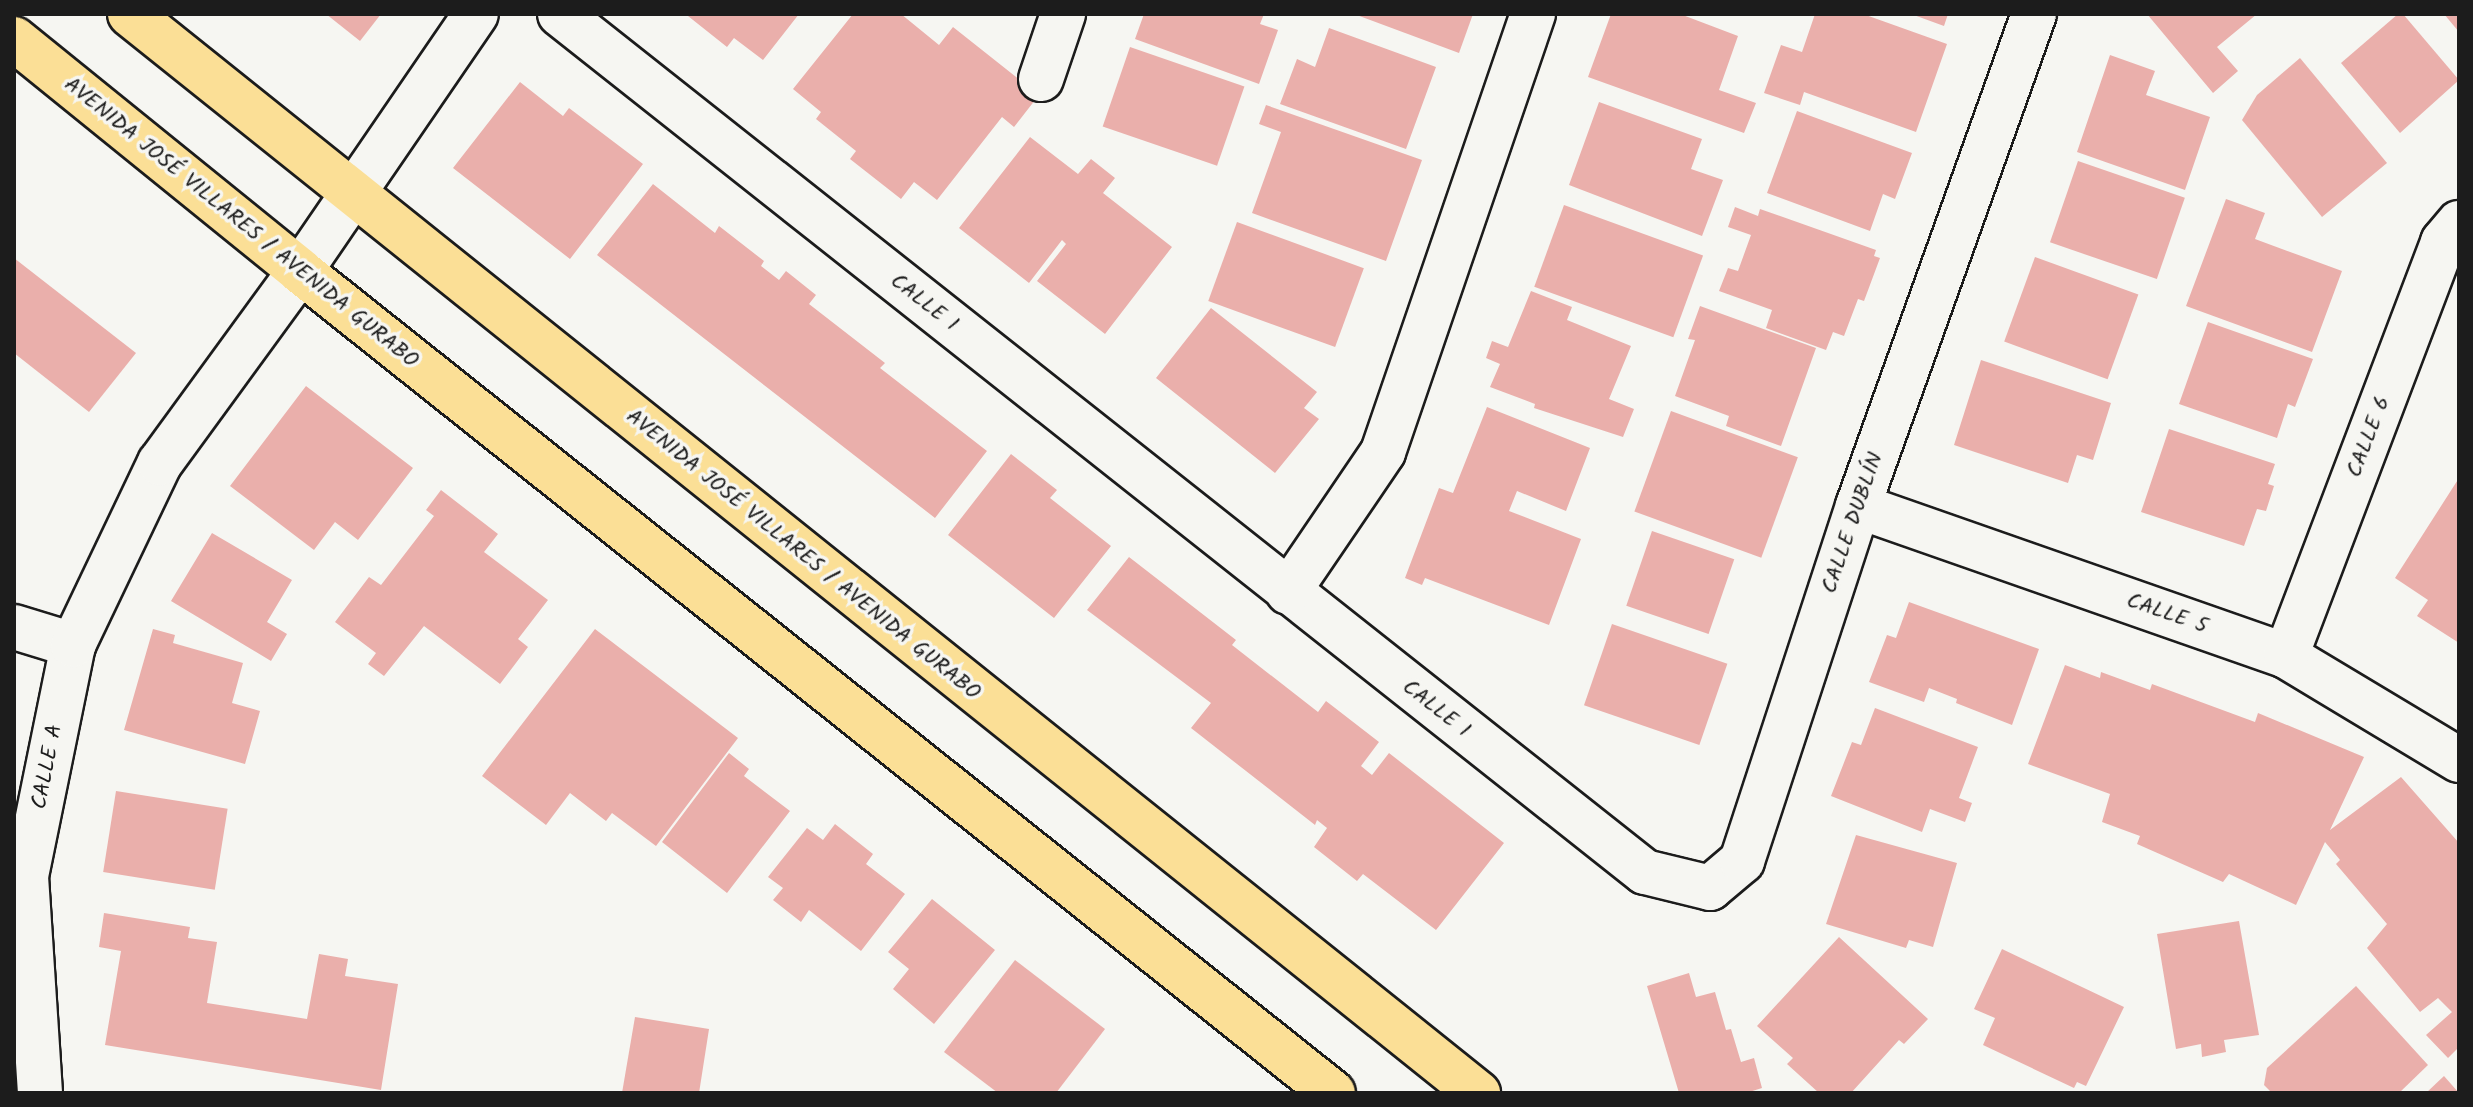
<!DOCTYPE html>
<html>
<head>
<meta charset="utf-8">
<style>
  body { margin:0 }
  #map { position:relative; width:2473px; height:1107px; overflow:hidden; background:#f6f6f2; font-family:Kalam,sans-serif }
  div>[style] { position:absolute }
  .building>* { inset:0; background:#eaafab; transform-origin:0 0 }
  .roads { filter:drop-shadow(2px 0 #1c1c1c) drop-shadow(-2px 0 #1c1c1c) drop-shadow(0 2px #1c1c1c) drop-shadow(0 -2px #1c1c1c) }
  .minor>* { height:44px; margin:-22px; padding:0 22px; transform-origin:22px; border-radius:22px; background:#f6f6f2 }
  .primary>* { height:44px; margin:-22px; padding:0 22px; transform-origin:22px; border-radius:22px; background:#fbdf96 }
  span { translate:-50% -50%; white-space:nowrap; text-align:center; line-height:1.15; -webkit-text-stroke:7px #f6f6f2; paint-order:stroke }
  .street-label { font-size:22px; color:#1c1c1c }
  .frame { position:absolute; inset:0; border:16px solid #1c1c1c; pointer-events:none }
</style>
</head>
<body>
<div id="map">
  <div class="building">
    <div style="clip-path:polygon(326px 14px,381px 14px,360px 41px)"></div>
    <div style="clip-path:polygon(690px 14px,799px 14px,763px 60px,734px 38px,727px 47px,688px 16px)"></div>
    <div style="clip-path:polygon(853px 14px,901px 14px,939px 45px,953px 27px,1039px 95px,1014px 127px,1002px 117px,937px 200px,914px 182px,901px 199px,850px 159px,856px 151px,816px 119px,821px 112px,793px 89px)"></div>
    <div style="clip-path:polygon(1144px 14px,1264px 14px,1260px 24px,1278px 30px,1259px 84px,1135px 39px)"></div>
    <div style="clip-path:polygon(1354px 14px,1473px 14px,1459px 53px)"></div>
    <div style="clip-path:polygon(1611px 14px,1680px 14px,1738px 36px,1719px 90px,1756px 103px,1744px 133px,1588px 77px)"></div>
    <div style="clip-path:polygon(1815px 14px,1863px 14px,1947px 44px,1916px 132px,1804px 92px,1800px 105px,1764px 93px,1781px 45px,1802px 52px)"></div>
    <div style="clip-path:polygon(1911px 14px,1948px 14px,1944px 26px)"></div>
    <div style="clip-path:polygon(2147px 14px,2257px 14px,2217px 47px,2238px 71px,2213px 93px)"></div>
    <div style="clip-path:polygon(2398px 14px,2403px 14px,2459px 80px,2400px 133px,2341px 63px)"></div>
    <div style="clip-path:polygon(2444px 14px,2459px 14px,2459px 32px)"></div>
    <div style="clip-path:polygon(1329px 28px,1436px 67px,1406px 149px,1280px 104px,1297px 59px,1315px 67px)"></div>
    <div style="left:1130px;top:47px;width:121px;height:84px;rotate:19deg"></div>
    <div style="clip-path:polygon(2110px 55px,2155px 71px,2146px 95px,2210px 117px,2185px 190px,2077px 152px)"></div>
    <div style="clip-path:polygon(2300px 58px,2387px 163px,2322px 217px,2242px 120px,2257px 95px)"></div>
    <div style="clip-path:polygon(520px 82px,563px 116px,569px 108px,643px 164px,570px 259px,453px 168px)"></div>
    <div style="clip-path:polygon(1599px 102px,1702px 139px,1691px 169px,1723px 180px,1702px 236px,1569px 185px)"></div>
    <div style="clip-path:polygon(1266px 105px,1422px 160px,1386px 261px,1252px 213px,1281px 132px,1259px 124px)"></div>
    <div style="clip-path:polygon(1797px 111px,1912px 153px,1895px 199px,1883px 194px,1870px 231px,1767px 193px)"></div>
    <div style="clip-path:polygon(1030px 137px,1078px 174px,1091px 159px,1115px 178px,1103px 193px,1172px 247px,1105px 334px,1037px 281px,1066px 244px,1062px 240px,1029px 283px,959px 228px)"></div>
    <div style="left:2078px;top:161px;width:113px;height:86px;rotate:19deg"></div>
    <div style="clip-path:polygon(653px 184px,715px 233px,719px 226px,764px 261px,761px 266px,779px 280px,786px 271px,816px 295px,809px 304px,885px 363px,880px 368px,987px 451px,935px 518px,597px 255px)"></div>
    <div style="clip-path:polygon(2226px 199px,2265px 213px,2255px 239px,2342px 271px,2312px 352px,2186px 306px)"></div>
    <div style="left:1564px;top:205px;width:148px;height:87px;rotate:20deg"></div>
    <div style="clip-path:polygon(1735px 207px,1758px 216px,1760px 209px,1876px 250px,1874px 256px,1880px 258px,1864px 301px,1858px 299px,1844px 336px,1833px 332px,1826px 350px,1766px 328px,1772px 310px,1719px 291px,1728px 268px,1738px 271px,1751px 235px,1728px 227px)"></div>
    <div style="left:1237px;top:222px;width:135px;height:84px;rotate:20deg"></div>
    <div style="left:2035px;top:257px;width:110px;height:90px;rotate:20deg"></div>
    <div style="clip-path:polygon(14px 258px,136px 353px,89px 412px,14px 353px)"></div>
    <div style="clip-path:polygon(1531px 291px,1572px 307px,1567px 320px,1631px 346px,1609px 399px,1634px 409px,1623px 437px,1534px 408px,1535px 404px,1490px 387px,1500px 364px,1486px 358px,1492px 341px,1508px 347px)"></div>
    <div style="clip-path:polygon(1700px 306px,1816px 348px,1781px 446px,1726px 426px,1729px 416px,1675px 396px,1695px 340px,1688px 339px)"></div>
    <div style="clip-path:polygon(1211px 308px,1317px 392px,1304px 408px,1319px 419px,1275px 473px,1156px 378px)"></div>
    <div style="clip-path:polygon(2208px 322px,2313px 359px,2295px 407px,2288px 404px,2277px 438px,2179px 404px)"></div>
    <div style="clip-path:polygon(1981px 360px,2111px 403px,2093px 460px,2077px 455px,2068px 483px,1954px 445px)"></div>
    <div style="clip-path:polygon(306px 386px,413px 468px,358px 540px,335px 522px,314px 550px,230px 486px)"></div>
    <div style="clip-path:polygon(1487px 407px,1590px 448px,1566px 511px,1517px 491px,1509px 511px,1581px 539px,1549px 625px,1425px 578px,1422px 585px,1405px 578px,1439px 488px,1453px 493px)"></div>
    <div style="left:1671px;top:411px;width:135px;height:107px;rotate:20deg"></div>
    <div style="clip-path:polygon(2169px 429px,2275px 464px,2268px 484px,2274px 486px,2266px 511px,2257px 509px,2244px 546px,2141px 512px)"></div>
    <div style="clip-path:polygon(1011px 454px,1057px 490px,1050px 498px,1111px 546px,1054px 618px,948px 535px)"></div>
    <div style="clip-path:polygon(2459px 478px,2459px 643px,2417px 616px,2428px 600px,2395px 578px)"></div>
    <div style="clip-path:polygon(441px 490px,498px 534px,484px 552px,548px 600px,518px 639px,528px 647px,500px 684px,424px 626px,384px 676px,368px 664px,376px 653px,335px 622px,369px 577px,381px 585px,434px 516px,426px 510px)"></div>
    <div style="left:1652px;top:531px;width:87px;height:79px;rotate:19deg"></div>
    <div style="clip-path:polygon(212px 533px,292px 580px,267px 622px,287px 634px,271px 661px,171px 601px)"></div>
    <div style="clip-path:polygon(1129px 557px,1236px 640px,1232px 645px,1318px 712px,1326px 701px,1379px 742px,1361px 766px,1372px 775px,1389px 753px,1504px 843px,1436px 930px,1363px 874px,1357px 881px,1314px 847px,1327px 828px,1317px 820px,1315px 825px,1191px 728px,1211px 703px,1087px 610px)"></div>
    <div style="clip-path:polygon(1909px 602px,2039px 649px,2012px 725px,1956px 703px,1957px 699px,1929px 688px,1924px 702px,1869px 682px,1887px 635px,1896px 638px)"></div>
    <div style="left:1612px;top:624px;width:122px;height:86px;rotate:19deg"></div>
    <div style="clip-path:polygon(153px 629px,175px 635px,173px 643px,243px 663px,232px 703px,260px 711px,245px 764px,124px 730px)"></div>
    <div style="clip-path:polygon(595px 629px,738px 738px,656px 846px,612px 813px,606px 821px,570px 793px,546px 825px,482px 776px)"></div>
    <div style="clip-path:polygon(2065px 665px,2100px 678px,2101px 672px,2150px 690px,2152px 684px,2255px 722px,2258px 713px,2364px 757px,2330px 830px,2401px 777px,2459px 843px,2459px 1047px,2448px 1058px,2426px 1035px,2452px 1012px,2438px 998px,2420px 1012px,2367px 948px,2387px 924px,2336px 864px,2340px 860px,2325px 842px,2296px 905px,2229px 874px,2223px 882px,2137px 844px,2140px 836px,2102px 822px,2110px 794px,2028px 764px)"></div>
    <div style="clip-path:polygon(1875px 708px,1978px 747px,1959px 798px,1972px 803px,1965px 822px,1930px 809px,1922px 832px,1831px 796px,1852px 742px,1861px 745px)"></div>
    <div style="clip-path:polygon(729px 753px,749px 769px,744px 776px,790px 811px,727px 893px,662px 842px)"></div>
    <div style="left:116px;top:791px;width:113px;height:82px;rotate:9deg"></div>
    <div style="clip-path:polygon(835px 824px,873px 854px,866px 864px,905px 894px,861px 951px,809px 910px,801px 922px,773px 900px,783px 888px,768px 877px,807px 828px,823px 840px)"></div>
    <div style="clip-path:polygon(1856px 835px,1957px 863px,1933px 947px,1909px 940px,1906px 948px,1826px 924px)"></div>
    <div style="clip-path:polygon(932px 899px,995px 950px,934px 1024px,893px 989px,909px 969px,888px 952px)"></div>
    <div style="clip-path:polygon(104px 913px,190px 927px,188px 938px,217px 942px,207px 1003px,307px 1019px,319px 954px,348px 959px,345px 976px,398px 984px,381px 1090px,105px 1045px,121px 951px,99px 947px)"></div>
    <div style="clip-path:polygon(2239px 921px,2259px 1035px,2224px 1040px,2226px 1052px,2202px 1057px,2201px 1044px,2176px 1049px,2157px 934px)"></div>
    <div style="clip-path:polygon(1839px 937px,1928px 1019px,1904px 1044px,1899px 1040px,1851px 1093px,1819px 1093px,1787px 1064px,1793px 1058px,1757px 1026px)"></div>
    <div style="clip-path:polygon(2002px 949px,2124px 1007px,2086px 1086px,2077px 1082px,2074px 1088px,1983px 1045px,1995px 1018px,1974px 1009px)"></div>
    <div style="clip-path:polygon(1015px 960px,1105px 1029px,1056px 1093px,998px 1093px,944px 1052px)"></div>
    <div style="clip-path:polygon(1689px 973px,1696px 997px,1715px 992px,1726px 1030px,1731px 1029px,1741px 1062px,1754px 1058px,1762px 1088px,1746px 1093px,1679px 1093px,1647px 986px)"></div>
    <div style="clip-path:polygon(2356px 986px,2428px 1065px,2399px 1093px,2272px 1093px,2264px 1085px,2267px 1068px)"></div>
    <div style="clip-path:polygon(635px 1017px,709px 1029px,699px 1093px,622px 1093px)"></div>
    <div style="clip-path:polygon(2444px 1076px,2459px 1093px,2426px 1093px)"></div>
  </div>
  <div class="roads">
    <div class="minor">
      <div style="left:560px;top:14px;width:1383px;rotate:38.34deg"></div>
      <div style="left:1645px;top:872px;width:67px;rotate:13.8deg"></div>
      <div style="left:1710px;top:888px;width:42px;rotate:-40.2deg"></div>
      <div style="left:1742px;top:861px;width:373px;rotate:-71.9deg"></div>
      <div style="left:1858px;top:506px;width:523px;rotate:-70.32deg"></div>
      <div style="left:1041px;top:79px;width:69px;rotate:-71.3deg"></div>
      <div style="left:1858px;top:506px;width:454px;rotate:19.3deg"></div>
      <div style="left:2286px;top:656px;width:202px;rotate:31deg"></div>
      <div style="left:1288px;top:592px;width:169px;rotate:-55.8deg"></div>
      <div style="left:1383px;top:452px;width:463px;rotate:-71.1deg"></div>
      <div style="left:14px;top:627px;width:62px;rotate:17deg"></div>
      <div style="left:2286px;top:656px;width:443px;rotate:-69.2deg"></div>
      <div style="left:2443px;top:242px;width:25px;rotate:-50deg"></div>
      <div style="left:40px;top:1093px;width:217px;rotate:-93.7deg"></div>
      <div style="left:26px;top:876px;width:236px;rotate:-78.5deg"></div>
      <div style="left:73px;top:645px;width:202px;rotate:-64.5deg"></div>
      <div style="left:160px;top:463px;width:238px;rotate:-53.9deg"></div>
      <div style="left:300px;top:271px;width:311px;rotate:-55.6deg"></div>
    </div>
    <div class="primary">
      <div style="left:130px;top:14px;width:1727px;rotate:38.68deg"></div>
      <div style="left:14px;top:39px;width:368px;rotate:39deg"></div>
      <div style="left:300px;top:271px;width:1320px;rotate:38.51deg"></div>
    </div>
  </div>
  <div class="street-label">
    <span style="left:241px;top:223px;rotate:39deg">AVENIDA JOSÉ VILLARES / AVENIDA GURABO</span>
    <span style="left:924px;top:303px;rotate:38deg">CALLE 1</span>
    <span style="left:2369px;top:437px;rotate:-69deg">CALLE 6</span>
    <span style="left:1853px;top:523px;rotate:-71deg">CALLE DUBLÍN</span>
    <span style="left:803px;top:555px;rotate:39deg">AVENIDA JOSÉ VILLARES / AVENIDA GURABO</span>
    <span style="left:2167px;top:614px;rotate:19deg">CALLE 5</span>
    <span style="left:1436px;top:709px;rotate:38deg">CALLE 1</span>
    <span style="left:48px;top:767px;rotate:-79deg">CALLE A</span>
  </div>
  <div class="frame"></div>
</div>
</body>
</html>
